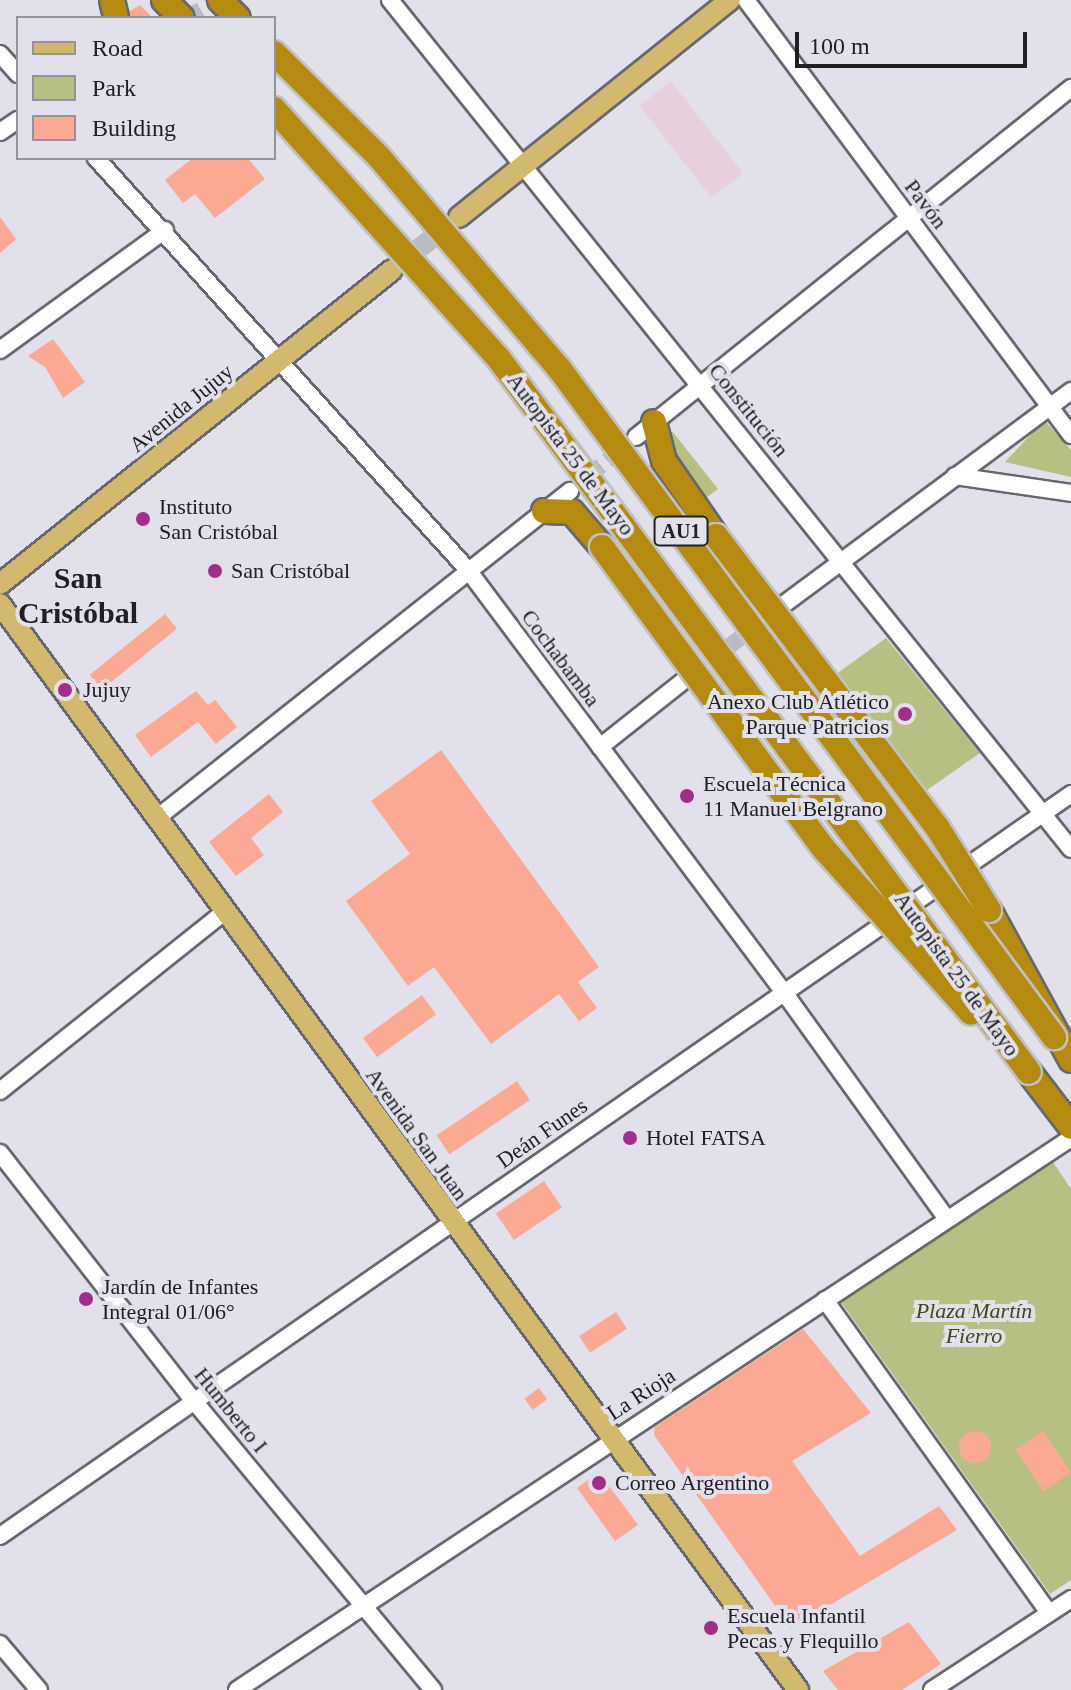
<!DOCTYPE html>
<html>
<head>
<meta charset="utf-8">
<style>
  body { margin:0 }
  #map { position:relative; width:1071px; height:1690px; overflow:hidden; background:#e1e0eb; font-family:Georgia,serif }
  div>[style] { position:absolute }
  .education>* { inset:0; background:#e7d0dc; transform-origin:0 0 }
  .green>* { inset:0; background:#b7c082 }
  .building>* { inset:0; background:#fba993; transform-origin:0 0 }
  .round { border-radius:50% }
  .minor-tunnel>* { height:16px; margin-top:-8px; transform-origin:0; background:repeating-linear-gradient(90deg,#babac3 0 16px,transparent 0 24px) }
  .major-tunnel>* { height:20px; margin-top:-10px; transform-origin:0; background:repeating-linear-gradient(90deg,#babac3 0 20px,transparent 0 30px) }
  .roads { filter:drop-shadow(2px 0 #676770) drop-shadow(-2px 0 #676770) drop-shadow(0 2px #676770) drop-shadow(0 -2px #676770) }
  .minor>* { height:16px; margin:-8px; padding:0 8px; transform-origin:8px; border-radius:8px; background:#fff }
  .major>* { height:20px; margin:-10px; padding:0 10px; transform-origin:10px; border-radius:10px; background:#d2b96e }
  .highway>* { height:24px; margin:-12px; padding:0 12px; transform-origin:12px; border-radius:12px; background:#b48b0e }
  .bridges { filter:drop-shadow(2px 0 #c1c1c2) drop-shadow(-2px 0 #c1c1c2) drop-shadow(0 2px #c1c1c2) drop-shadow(0 -2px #c1c1c2) }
  .highway-bridge>* { height:24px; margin:-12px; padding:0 12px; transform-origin:12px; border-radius:12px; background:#b48b0e }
  .dots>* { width:22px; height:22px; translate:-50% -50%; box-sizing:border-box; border:4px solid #e1e0eb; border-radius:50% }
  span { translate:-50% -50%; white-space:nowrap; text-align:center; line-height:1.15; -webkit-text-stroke:8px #e1e0eb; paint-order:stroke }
  .shield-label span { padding:2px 6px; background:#e1e0eb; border:2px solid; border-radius:6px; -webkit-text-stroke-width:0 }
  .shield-label { font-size:20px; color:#202024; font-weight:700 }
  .street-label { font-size:22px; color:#202024 }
  .poi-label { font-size:22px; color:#202024 }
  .left { translate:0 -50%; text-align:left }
  .right { translate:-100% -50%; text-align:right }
  .park-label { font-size:22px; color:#41461c; font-style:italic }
  .district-label { font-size:30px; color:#202024; font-weight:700 }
  .legend { position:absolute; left:16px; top:16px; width:260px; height:144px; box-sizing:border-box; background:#e1e0eb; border:2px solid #94939b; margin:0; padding:10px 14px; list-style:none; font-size:24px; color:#202024 }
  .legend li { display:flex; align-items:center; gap:16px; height:40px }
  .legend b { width:40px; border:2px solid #94939b }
  .scale { position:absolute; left:795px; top:32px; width:232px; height:36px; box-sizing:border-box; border:4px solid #202024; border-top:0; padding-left:10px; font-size:24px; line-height:28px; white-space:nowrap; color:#202024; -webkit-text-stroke:6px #e1e0eb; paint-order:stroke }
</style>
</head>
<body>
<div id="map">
  <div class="education">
    <div style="left:671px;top:81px;width:117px;height:40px;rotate:52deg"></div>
  </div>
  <div class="green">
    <div style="clip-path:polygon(1044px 420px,1071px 450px,1071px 477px,1005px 462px)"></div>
    <div style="clip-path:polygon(672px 431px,718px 489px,703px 500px,671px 459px,666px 436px)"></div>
    <div style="clip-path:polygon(886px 638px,980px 753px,920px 795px,835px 675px)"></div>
    <div style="clip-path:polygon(1051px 1159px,1071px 1189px,1071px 1580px,1050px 1594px,838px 1298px)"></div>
  </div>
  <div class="building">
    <div style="clip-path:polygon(140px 5px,153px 18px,100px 18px,125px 14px)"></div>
    <div style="clip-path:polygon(193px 158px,248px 158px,265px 179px,215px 218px,195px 194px,183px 203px,165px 180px)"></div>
    <div style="clip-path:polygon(0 217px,16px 239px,0 253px)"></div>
    <div style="clip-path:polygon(53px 339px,85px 382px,63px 398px,45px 367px,28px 356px)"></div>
    <div style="left:165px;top:614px;width:19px;height:97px;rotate:51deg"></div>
    <div style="clip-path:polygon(196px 691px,208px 705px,215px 700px,237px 727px,216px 744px,198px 722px,151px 757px,135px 735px)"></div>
    <div style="clip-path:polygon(441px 750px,599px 967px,578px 982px,597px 1008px,579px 1021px,559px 994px,491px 1044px,434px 967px,408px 986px,346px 901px,410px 854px,371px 801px)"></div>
    <div style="clip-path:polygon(269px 794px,283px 812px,251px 838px,264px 855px,236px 876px,209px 842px)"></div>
    <div style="left:422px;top:995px;width:24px;height:73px;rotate:54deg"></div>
    <div style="left:517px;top:1081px;width:23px;height:97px;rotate:56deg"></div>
    <div style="left:544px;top:1181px;width:32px;height:58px;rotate:56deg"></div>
    <div style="left:616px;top:1312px;width:20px;height:44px;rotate:57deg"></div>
    <div style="clip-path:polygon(803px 1329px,871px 1413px,792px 1461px,860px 1556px,939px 1506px,957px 1530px,791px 1628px,654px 1435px,655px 1427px)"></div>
    <div style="left:539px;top:1388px;width:14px;height:18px;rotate:54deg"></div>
    <div style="left:1043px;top:1431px;width:50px;height:33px;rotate:56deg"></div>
    <div class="round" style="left:959px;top:1431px;width:32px;height:32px"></div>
    <div style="clip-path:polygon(591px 1478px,607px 1483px,638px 1525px,615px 1541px,577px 1488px)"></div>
    <div style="clip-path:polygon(909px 1622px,941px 1664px,902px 1690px,838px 1690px,823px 1671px)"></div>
  </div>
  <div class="minor-tunnel">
    <div style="left:187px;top:18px;width:35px;rotate:-31deg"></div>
    <div style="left:570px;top:491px;width:85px;rotate:-39.3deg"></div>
    <div style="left:689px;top:677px;width:117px;rotate:-37.4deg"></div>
  </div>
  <div class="major-tunnel">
    <div style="left:395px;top:267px;width:72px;rotate:-37.7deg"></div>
  </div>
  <div class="roads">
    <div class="minor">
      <div style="left:390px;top:0;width:1088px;rotate:51.27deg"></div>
      <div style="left:746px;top:0;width:543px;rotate:53.24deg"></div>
      <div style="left:0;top:54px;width:27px;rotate:48deg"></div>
      <div style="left:0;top:132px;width:22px;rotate:-34deg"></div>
      <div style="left:96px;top:158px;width:555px;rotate:47.92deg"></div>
      <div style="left:468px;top:570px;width:526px;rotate:53.2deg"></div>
      <div style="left:783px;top:991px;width:281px;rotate:54.3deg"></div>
      <div style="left:0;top:350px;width:204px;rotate:-36deg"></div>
      <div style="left:636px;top:437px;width:558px;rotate:-38.74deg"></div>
      <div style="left:955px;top:476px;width:117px;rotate:8.3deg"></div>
      <div style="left:783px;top:605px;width:359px;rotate:-36.6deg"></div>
      <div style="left:600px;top:747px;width:111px;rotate:-38.4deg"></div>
      <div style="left:157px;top:818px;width:527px;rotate:-38.37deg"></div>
      <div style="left:0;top:1091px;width:287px;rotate:-38.6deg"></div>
      <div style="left:0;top:1153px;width:315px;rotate:52deg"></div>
      <div style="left:194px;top:1401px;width:375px;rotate:50.4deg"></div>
      <div style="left:825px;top:1300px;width:385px;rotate:54.4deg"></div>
      <div style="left:0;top:1536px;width:1303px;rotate:-34.71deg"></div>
      <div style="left:0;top:1644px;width:60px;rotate:49.7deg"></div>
      <div style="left:237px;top:1690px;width:1000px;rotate:-33.5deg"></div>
      <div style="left:932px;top:1690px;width:166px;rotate:-33.2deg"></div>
    </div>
    <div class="major">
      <div style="left:459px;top:217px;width:347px;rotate:-38.7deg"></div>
      <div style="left:0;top:584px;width:502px;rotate:-38.7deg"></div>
      <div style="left:0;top:604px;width:1348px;rotate:53.69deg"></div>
    </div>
    <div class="highway">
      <div style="left:112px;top:0;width:18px;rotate:77deg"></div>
      <div style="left:164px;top:0;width:25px;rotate:45deg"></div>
      <div style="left:220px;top:0;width:25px;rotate:45deg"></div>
      <div style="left:654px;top:422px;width:40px;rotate:75.6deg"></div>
      <div style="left:664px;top:461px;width:91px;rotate:55.3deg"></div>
      <div style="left:544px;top:511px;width:28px;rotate:2deg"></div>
      <div style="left:572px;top:512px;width:46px;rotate:49.4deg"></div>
      <div style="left:989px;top:910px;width:171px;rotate:61.3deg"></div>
      <div style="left:1029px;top:1072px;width:69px;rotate:52.6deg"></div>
    </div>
  </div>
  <div class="bridges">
    <div class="highway-bridge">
      <div style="left:274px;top:53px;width:148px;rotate:44.7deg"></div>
      <div style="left:379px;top:157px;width:276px;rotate:49.6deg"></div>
      <div style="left:558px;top:367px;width:834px;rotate:53.49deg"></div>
      <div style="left:274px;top:109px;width:336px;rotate:48deg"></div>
      <div style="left:499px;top:359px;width:888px;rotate:53.38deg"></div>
      <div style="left:716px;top:536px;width:365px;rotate:52.8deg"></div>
      <div style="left:937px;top:827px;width:98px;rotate:57.9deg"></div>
      <div style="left:602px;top:547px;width:375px;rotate:53.7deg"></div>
      <div style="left:824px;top:849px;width:220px;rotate:48.1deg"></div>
    </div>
  </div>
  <div class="dots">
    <div style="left:143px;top:519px;background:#a02e8a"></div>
    <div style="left:215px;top:571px;background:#a02e8a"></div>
    <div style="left:65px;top:690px;background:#a02e8a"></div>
    <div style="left:905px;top:714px;background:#a02e8a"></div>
    <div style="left:687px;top:796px;background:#a02e8a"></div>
    <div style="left:630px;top:1138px;background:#a02e8a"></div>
    <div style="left:86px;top:1299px;background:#a02e8a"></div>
    <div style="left:599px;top:1483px;background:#a02e8a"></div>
    <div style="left:711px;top:1628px;background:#a02e8a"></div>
  </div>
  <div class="shield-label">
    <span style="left:681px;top:531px">AU1</span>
  </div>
  <div class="street-label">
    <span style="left:926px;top:204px;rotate:53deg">Pavón</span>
    <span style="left:181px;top:408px;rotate:-39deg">Avenida Jujuy</span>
    <span style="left:749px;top:410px;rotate:51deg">Constitución</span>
    <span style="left:571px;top:454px;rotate:53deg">Autopista 25 de Mayo</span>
    <span style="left:561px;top:658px;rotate:53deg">Cochabamba</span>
    <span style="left:957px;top:974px;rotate:54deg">Autopista 25 de Mayo</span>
    <span style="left:542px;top:1133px;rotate:-35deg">Deán Funes</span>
    <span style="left:417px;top:1134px;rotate:54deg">Avenida San Juan</span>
    <span style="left:641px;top:1394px;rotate:-33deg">La Rioja</span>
    <span style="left:231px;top:1410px;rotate:51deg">Humberto I</span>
  </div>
  <div class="poi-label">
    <span class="left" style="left:159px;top:519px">Instituto<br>San Cristóbal</span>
    <span class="left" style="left:231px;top:571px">San Cristóbal</span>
    <span class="left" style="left:83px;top:690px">Jujuy</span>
    <span class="right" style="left:889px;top:714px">Anexo Club Atlético<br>Parque Patricios</span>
    <span class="left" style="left:703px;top:796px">Escuela Técnica<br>11 Manuel Belgrano</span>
    <span class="left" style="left:646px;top:1138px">Hotel FATSA</span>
    <span class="left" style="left:102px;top:1299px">Jardín de Infantes<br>Integral 01/06°</span>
    <span class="left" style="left:615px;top:1483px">Correo Argentino</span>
    <span class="left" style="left:727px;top:1628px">Escuela Infantil<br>Pecas y Flequillo</span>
  </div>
  <div class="park-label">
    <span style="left:974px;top:1323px">Plaza Martín<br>Fierro</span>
  </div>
  <div class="district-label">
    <span style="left:78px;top:595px">San<br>Cristóbal</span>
  </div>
  <ul class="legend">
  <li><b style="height:10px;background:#d2b96e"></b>Road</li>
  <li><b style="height:22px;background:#b7c082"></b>Park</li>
  <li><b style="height:22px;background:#fba993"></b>Building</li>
  </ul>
  <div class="scale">100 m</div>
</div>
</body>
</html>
